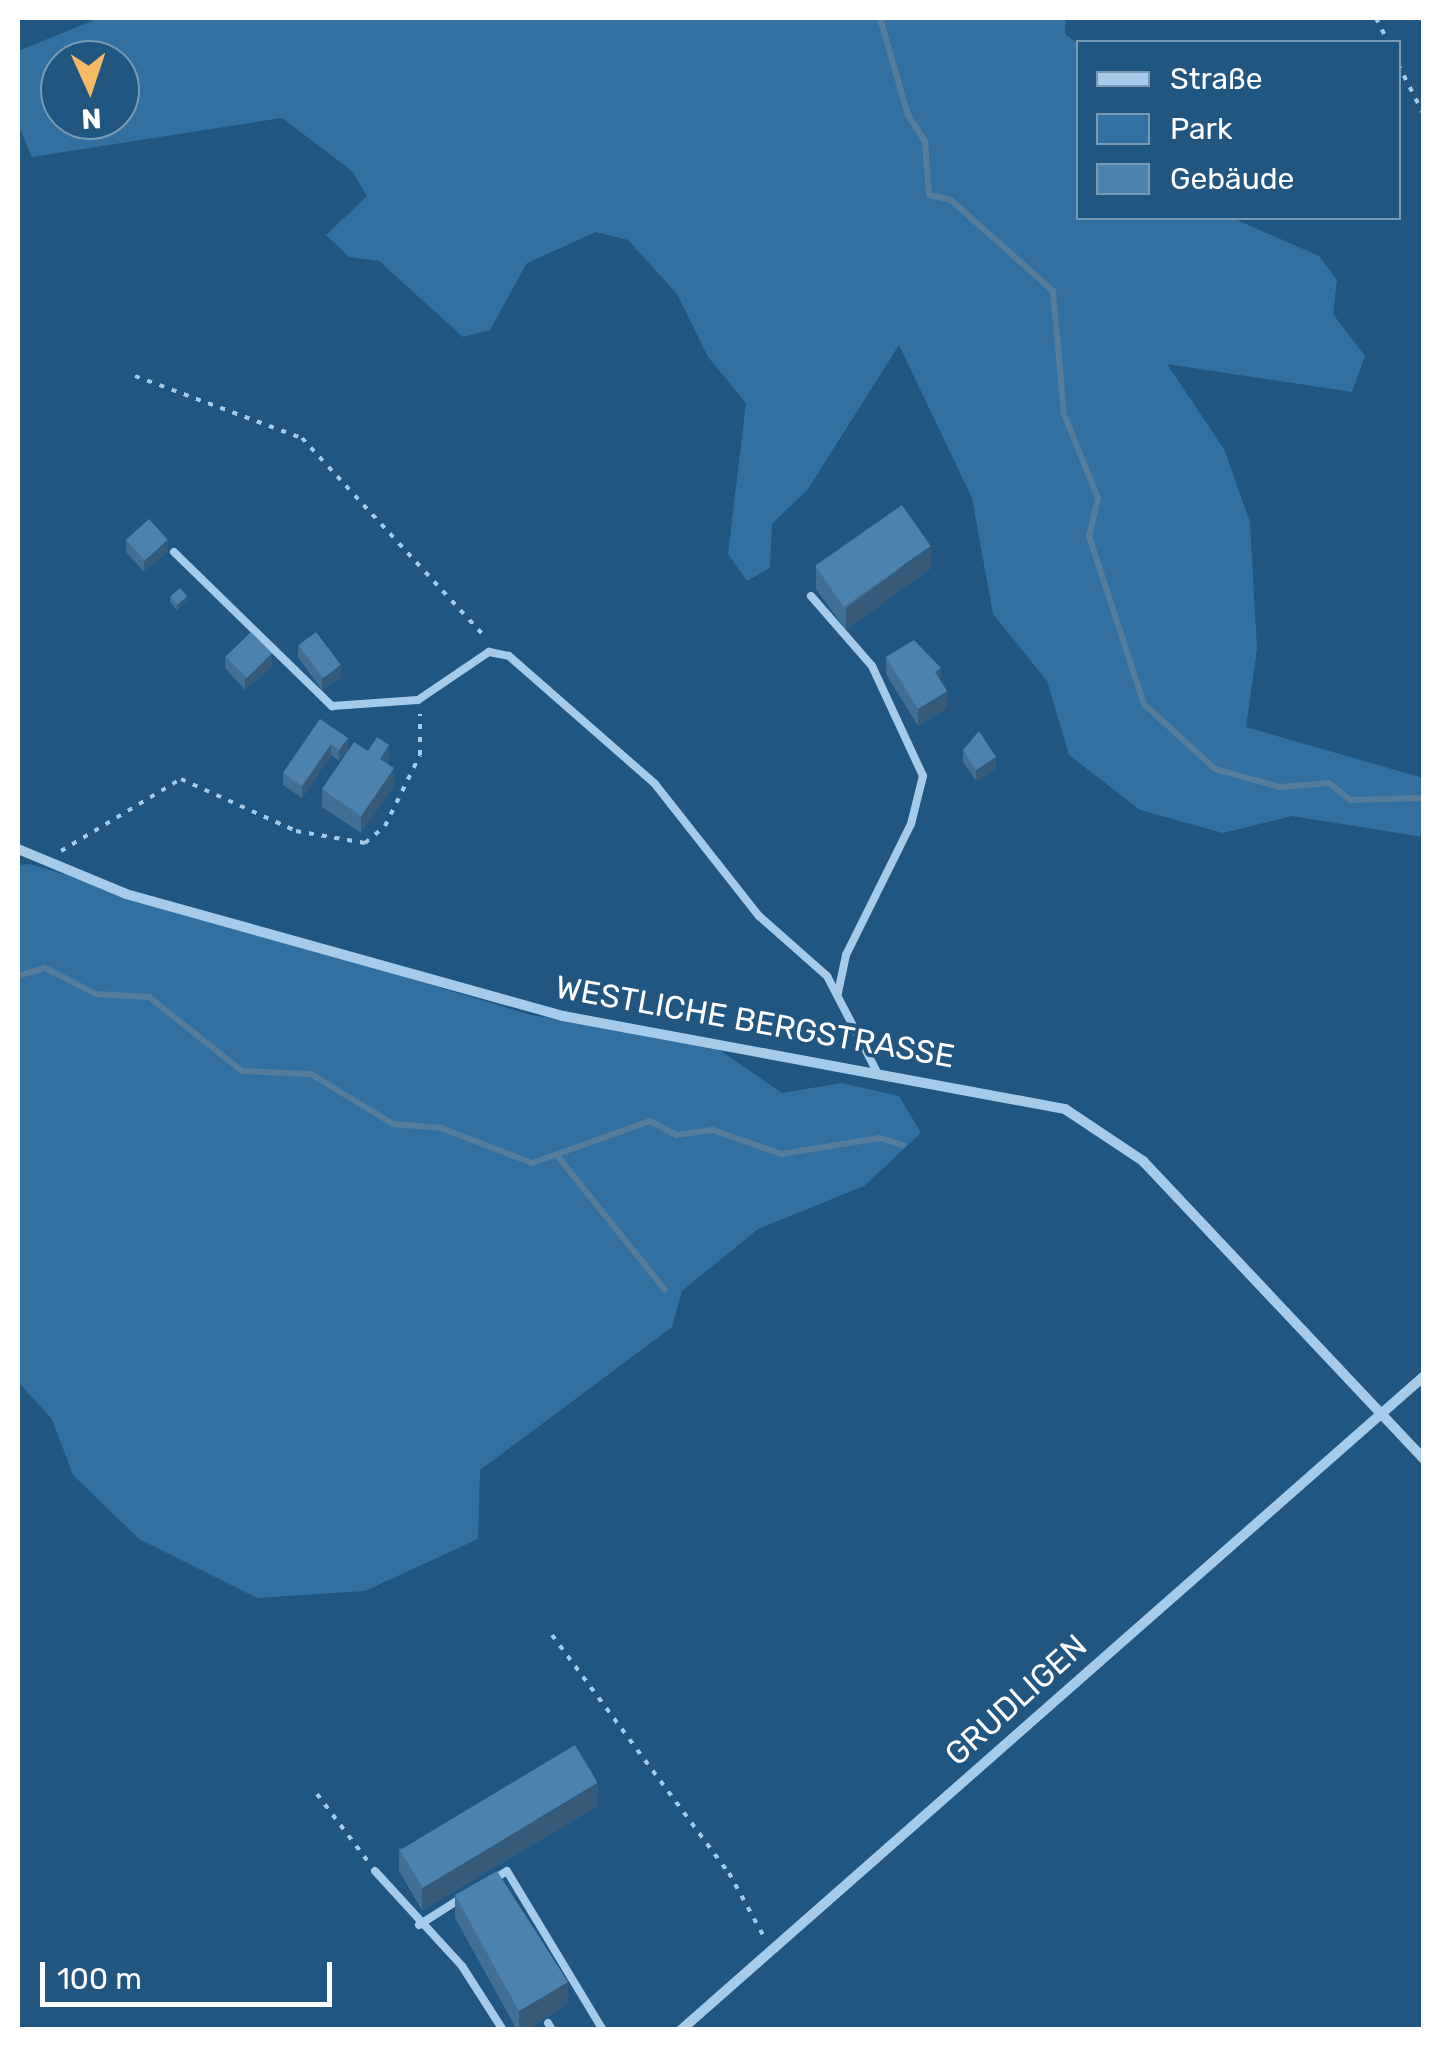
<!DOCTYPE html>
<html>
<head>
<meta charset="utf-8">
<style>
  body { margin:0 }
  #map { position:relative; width:1441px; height:2047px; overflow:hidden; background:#205680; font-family:Rubik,sans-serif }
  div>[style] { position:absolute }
  .green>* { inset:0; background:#34709f }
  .stream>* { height:6px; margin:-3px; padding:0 3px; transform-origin:3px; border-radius:3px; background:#557c9b }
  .path>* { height:4px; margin-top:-2px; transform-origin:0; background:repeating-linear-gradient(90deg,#a5cbe8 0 5px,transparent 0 13px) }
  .lane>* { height:8px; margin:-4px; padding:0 4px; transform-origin:4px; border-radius:4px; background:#a5cbe8 }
  .street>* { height:10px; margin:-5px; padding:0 5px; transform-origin:5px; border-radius:5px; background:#a5cbe8 }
  .wall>* { inset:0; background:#417094 }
  .shaded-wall>* { inset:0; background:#355b78 }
  .building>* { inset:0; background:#4c82ac; transform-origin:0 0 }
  span { translate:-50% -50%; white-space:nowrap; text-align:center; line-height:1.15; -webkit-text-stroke:8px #205680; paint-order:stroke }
  .street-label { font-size:32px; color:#fff }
  .frame { position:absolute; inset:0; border:20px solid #fff; pointer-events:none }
  .legend { position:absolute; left:1076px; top:40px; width:325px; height:180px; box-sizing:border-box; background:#205680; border:2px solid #799ab3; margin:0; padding:12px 18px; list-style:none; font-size:30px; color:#fff }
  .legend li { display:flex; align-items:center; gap:20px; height:50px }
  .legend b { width:50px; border:2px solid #799ab3 }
  .north { position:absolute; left:40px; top:40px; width:100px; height:100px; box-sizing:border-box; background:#205680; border:2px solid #799ab3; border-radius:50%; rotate:177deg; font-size:28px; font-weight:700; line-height:40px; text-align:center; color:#fff }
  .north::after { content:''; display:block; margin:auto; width:35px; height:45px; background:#f6bb66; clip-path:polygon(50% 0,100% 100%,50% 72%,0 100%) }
  .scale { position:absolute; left:40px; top:1962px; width:292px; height:45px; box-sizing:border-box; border:5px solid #fff; border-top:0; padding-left:12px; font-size:30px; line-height:35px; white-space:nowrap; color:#fff; -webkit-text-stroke:8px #205680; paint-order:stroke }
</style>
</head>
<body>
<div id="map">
  <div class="green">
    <div style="clip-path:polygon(evenodd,99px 18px,1066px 18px,1065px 34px,1078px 44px,1078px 218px,1232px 218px,1319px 256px,1337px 280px,1333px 314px,1365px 356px,1352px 392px,1167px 364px,1224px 449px,1250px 522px,1257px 649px,1246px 727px,1423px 778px,1423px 837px,1292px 816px,1223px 833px,1140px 810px,1069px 755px,1047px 681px,993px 614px,972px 498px,899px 345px,808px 489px,772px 524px,770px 568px,747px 581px,728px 554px,746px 403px,708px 357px,677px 294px,628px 240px,596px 232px,527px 263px,490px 330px,463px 337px,379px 261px,349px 257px,326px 235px,367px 196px,352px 171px,282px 118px,32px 157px,18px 125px,18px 51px,99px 18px,60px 60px,120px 60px,120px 120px,60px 120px,60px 60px)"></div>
    <div style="clip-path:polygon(30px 864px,527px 1014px,718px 1049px,782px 1093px,841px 1083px,899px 1096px,921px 1133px,864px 1186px,758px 1229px,682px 1291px,672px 1327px,480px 1470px,478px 1539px,365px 1591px,257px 1598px,139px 1539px,73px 1475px,52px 1419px,18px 1382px,18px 865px)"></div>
  </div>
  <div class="stream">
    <div style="left:880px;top:18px;width:101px;rotate:73.9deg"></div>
    <div style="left:908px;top:115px;width:31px;rotate:57deg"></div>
    <div style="left:925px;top:141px;width:54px;rotate:85.8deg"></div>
    <div style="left:929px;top:195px;width:23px;rotate:13deg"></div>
    <div style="left:951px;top:200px;width:137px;rotate:41.7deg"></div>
    <div style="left:1053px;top:291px;width:123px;rotate:84.9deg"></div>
    <div style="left:1064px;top:414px;width:91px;rotate:68deg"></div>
    <div style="left:1098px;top:498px;width:39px;rotate:103deg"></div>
    <div style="left:1089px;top:536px;width:177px;rotate:71.9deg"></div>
    <div style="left:1144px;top:704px;width:96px;rotate:42.5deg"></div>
    <div style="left:1215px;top:769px;width:67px;rotate:15.5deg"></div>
    <div style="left:1280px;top:787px;width:49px;rotate:-4.7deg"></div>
    <div style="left:1329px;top:783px;width:27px;rotate:39deg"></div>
    <div style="left:1350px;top:800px;width:74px;rotate:-1.5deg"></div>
    <div style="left:18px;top:976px;width:28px;rotate:-17deg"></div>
    <div style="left:45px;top:968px;width:57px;rotate:27deg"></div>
    <div style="left:96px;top:994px;width:53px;rotate:3.2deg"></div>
    <div style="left:149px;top:997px;width:119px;rotate:38.5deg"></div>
    <div style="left:242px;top:1071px;width:69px;rotate:2.5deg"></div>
    <div style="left:311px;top:1074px;width:96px;rotate:31.4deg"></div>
    <div style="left:393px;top:1124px;width:48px;rotate:4.8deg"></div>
    <div style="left:441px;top:1128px;width:97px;rotate:21deg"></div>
    <div style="left:532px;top:1163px;width:125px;rotate:-19.6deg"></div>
    <div style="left:650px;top:1121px;width:30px;rotate:28deg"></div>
    <div style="left:676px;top:1135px;width:37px;rotate:-8deg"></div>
    <div style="left:713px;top:1130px;width:72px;rotate:19.4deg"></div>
    <div style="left:781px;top:1154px;width:100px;rotate:-9.2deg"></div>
    <div style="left:880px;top:1138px;width:24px;rotate:17deg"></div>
    <div style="left:559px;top:1158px;width:169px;rotate:51.2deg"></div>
  </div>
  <div class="path">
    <div style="left:1376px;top:18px;width:27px;rotate:63deg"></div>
    <div style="left:1398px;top:64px;width:57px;rotate:63deg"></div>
    <div style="left:135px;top:376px;width:178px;rotate:20.4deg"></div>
    <div style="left:302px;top:438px;width:272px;rotate:47.4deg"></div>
    <div style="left:61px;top:851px;width:140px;rotate:-31deg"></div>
    <div style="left:181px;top:779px;width:126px;rotate:24.3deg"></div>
    <div style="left:296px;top:831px;width:70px;rotate:9.9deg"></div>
    <div style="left:365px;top:843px;width:26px;rotate:-40deg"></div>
    <div style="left:385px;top:826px;width:79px;rotate:-63.8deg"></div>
    <div style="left:420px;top:755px;width:41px;rotate:-90deg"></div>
    <div style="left:552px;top:1635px;width:297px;rotate:53.4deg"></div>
    <div style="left:729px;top:1873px;width:73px;rotate:61.3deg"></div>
    <div style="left:317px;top:1794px;width:83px;rotate:52.9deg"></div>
  </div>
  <div class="lane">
    <div style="left:174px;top:552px;width:221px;rotate:44.3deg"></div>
    <div style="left:332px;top:706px;width:86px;rotate:-4deg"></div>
    <div style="left:418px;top:700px;width:86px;rotate:-34.1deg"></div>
    <div style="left:489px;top:652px;width:20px;rotate:11deg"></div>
    <div style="left:509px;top:656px;width:194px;rotate:41.2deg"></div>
    <div style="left:655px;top:784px;width:168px;rotate:51.8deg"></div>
    <div style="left:759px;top:916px;width:91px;rotate:41.4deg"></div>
    <div style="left:827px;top:976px;width:106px;rotate:62.5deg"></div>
    <div style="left:811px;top:596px;width:93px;rotate:48.9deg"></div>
    <div style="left:872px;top:666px;width:121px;rotate:65.1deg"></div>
    <div style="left:923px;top:776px;width:49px;rotate:104deg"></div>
    <div style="left:911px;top:824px;width:146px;rotate:116.4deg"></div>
    <div style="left:846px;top:955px;width:39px;rotate:102deg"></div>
    <div style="left:375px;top:1871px;width:129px;rotate:47.5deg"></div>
    <div style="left:462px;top:1966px;width:76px;rotate:57.4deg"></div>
    <div style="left:494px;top:1879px;width:15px;rotate:-32deg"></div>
    <div style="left:507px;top:1871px;width:186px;rotate:58.9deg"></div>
    <div style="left:419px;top:1925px;width:49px;rotate:-32.4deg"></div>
    <div style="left:548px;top:2023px;width:8px;rotate:60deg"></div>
  </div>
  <div class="street">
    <div style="left:18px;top:849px;width:117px;rotate:22.6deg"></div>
    <div style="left:126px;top:894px;width:454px;rotate:15.6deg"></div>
    <div style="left:563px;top:1016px;width:511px;rotate:10.5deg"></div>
    <div style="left:1065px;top:1109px;width:94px;rotate:33.7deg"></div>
    <div style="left:1143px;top:1161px;width:410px;rotate:46.7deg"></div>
    <div style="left:681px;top:2030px;width:990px;rotate:-41.35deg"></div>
  </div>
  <div class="wall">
    <div style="clip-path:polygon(126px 540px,168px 551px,144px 572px,126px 552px)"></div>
    <div style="clip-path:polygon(816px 567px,931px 568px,846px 630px,816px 589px)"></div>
    <div style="clip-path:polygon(170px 596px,187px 601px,177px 610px,170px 602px)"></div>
    <div style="clip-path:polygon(298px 645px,341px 677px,322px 690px,298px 657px)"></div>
    <div style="clip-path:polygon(225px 656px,272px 666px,245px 690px,225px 668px)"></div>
    <div style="clip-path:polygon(886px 657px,941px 682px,947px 708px,918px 726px,886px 674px)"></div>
    <div style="clip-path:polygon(320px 719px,348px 749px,339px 761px,331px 755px,302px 798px,283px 785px,283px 773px)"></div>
    <div style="clip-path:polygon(963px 750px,996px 768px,976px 781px,963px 762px)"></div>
    <div style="clip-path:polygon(368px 751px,389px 762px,388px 765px,394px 785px,361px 833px,322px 807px,322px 789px)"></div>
    <div style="clip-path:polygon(598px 1806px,422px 1910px,399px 1871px,399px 1849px)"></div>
    <div style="clip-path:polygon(455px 1895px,568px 2004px,526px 2030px,517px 2030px,455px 1918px)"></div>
  </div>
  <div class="shaded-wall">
    <div style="clip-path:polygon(168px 540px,168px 551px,144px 572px,144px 561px)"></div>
    <div style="clip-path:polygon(931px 546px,931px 568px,846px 630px,846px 608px)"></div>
    <div style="clip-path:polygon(187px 596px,187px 601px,177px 610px,177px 604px)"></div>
    <div style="clip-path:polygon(272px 654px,272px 666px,245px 690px,245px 679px)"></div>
    <div style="clip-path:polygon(341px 665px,341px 677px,322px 690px,322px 679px)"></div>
    <div style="clip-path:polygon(941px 668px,941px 685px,935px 672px)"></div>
    <div style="clip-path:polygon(947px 691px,947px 708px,918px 726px,918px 709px)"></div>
    <div style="clip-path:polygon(348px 738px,348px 749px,339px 761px,339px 750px)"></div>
    <div style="clip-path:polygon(331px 744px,331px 755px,302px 798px,302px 786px)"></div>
    <div style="clip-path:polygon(389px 745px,389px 762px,380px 776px,380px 759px)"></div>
    <div style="clip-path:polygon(996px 757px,996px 768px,976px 781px,976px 770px)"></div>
    <div style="clip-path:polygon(394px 768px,394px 785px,361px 833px,361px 816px)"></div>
    <div style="clip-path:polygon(598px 1783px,598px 1806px,422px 1910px,422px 1888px)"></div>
    <div style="clip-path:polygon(568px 1982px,568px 2004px,526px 2030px,519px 2030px,519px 2011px)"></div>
  </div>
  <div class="building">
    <div style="left:902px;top:505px;width:50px;height:106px;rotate:55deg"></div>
    <div style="left:149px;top:519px;width:28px;height:31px;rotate:48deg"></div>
    <div style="left:180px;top:588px;width:11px;height:13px;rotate:49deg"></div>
    <div style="left:251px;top:632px;width:30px;height:35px;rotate:46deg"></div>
    <div style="left:316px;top:632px;width:41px;height:22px;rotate:53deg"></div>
    <div style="clip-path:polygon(914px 640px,941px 668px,935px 672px,947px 691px,918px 709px,886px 657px)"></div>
    <div style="clip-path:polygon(320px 719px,348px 738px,339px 750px,331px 744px,302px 786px,283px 773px)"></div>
    <div style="clip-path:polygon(979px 731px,996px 757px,976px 770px,963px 750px)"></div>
    <div style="clip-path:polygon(377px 737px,389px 745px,380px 759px,394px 768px,361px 816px,322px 789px,354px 742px,368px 751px)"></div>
    <div style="left:575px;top:1745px;width:44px;height:204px;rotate:59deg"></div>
    <div style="clip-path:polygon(497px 1871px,568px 1982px,519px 2011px,455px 1895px)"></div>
  </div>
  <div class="street-label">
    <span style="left:755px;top:1022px;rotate:10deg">WESTLICHE BERGSTRASSE</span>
    <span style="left:1016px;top:1700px;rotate:-42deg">GRUDLIGEN</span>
  </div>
  <div class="frame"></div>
  <ul class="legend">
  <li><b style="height:12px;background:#a5cbe8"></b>Straße</li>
  <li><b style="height:28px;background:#34709f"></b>Park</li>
  <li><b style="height:28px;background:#4c82ac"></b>Gebäude</li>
  </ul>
  <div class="north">N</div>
  <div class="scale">100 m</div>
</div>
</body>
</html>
